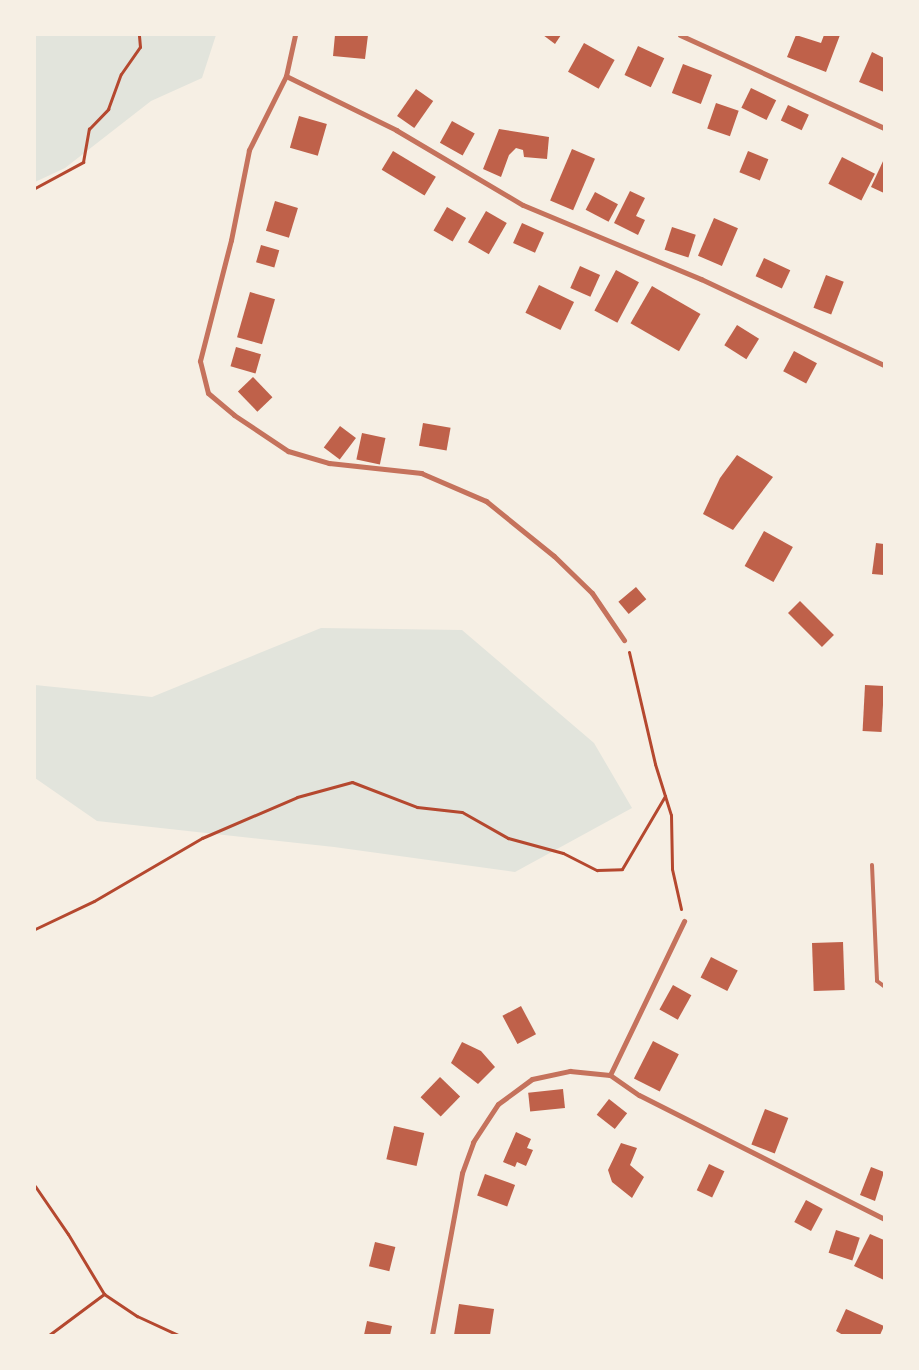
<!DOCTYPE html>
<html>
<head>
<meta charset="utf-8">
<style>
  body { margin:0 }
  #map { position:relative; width:919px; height:1370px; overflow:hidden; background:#f6efe4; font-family:"Noto Sans",sans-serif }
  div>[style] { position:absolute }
  .green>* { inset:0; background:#e2e4dc }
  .building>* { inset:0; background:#bf614a; transform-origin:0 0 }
  .path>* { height:3px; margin:-1.5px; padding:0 1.5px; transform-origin:1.5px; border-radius:1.5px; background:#b5482f }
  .service>* { height:4px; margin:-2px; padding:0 2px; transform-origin:2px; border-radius:2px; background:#c5725c }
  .minor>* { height:5px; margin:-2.5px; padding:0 2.5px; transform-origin:2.5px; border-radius:2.5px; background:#c5725c }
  span { translate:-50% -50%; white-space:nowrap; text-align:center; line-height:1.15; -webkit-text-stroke:5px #f6efe4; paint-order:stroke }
  .frame { position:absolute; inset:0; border:36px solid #f6efe4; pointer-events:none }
</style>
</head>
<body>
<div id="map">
  <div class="green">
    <div style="clip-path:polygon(35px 35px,216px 35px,202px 78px,151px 101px,65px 168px,35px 182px)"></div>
    <div style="clip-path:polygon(321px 628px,462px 630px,594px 743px,632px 808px,515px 872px,334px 847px,97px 821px,35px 778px,35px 685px,152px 697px)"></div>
  </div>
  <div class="building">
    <div style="clip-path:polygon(335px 35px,368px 35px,365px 59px,333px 56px)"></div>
    <div style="clip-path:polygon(543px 35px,561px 35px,555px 44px)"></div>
    <div style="clip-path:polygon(796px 35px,821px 43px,824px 35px,840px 35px,826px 72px,787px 57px)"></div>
    <div style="left:584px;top:43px;width:35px;height:33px;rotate:29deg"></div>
    <div style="left:638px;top:46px;width:29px;height:32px;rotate:25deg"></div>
    <div style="clip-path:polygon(872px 52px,884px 58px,884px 92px,859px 82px)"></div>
    <div style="left:683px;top:64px;width:31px;height:31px;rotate:21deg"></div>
    <div style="left:751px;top:88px;width:28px;height:22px;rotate:26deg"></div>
    <div style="left:416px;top:89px;width:21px;height:33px;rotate:35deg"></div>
    <div style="left:716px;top:103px;width:24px;height:27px;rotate:19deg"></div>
    <div style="left:788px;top:105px;width:23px;height:17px;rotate:25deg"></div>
    <div style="left:299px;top:116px;width:29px;height:33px;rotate:16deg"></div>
    <div style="left:452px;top:121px;width:26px;height:25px;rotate:29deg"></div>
    <div style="clip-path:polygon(499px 129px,549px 137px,547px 159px,524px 157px,523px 150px,516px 148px,509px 155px,501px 177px,483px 169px)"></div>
    <div style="left:572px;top:149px;width:25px;height:56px;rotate:23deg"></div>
    <div style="left:393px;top:151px;width:50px;height:22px;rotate:31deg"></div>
    <div style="left:748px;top:151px;width:22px;height:23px;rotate:22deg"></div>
    <div style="left:842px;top:157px;width:37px;height:30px;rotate:27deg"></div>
    <div style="clip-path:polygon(884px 159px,884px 193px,871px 187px)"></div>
    <div style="clip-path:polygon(630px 191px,645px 198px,636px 216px,645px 220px,638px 235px,614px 223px)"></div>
    <div style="left:595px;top:192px;width:26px;height:20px;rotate:28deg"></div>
    <div style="left:275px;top:201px;width:24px;height:31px;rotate:17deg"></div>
    <div style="left:447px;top:207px;width:22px;height:27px;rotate:30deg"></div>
    <div style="left:486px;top:211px;width:24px;height:36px;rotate:30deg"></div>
    <div style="left:714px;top:218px;width:26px;height:41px;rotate:23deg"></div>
    <div style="left:522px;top:223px;width:24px;height:22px;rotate:24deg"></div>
    <div style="left:672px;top:227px;width:25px;height:24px;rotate:18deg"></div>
    <div style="left:261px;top:245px;width:19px;height:18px;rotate:16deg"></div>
    <div style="left:764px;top:258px;width:29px;height:20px;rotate:25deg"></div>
    <div style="left:580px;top:266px;width:22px;height:24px;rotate:24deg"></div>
    <div style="left:616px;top:270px;width:26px;height:46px;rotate:28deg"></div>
    <div style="left:826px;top:275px;width:19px;height:35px;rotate:21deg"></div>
    <div style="left:539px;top:285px;width:39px;height:31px;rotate:26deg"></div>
    <div style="left:652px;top:286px;width:56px;height:43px;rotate:30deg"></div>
    <div style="left:250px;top:292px;width:26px;height:47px;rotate:16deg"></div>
    <div style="left:737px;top:325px;width:26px;height:24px;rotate:32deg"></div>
    <div style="left:236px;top:347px;width:26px;height:20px;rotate:16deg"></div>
    <div style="left:794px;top:351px;width:26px;height:23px;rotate:28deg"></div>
    <div style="left:253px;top:377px;width:28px;height:21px;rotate:46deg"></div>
    <div style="left:423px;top:423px;width:28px;height:23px;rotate:10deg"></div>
    <div style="left:340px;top:426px;width:20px;height:27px;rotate:37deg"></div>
    <div style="left:362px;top:433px;width:24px;height:27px;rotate:12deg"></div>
    <div style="clip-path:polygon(737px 455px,773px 477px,733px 530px,703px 514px,720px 478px)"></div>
    <div style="left:764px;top:531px;width:33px;height:40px;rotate:29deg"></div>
    <div style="clip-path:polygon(876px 543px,884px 544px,884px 575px,872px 574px)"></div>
    <div style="left:636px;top:587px;width:16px;height:23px;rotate:50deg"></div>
    <div style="left:800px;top:601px;width:48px;height:17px;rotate:45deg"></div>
    <div style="left:865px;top:685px;width:19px;height:46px;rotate:3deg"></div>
    <div style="left:843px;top:942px;width:48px;height:31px;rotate:88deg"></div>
    <div style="left:711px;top:957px;width:30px;height:23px;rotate:27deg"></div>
    <div style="left:673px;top:985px;width:21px;height:28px;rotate:29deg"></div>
    <div style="left:521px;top:1006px;width:32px;height:21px;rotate:62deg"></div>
    <div style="left:653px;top:1041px;width:29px;height:42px;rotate:27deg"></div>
    <div style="clip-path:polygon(462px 1042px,481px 1051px,495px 1067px,478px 1084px,451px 1063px)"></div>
    <div style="left:440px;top:1077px;width:28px;height:28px;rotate:44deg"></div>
    <div style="left:563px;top:1089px;width:19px;height:35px;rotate:84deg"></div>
    <div style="left:609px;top:1099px;width:23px;height:20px;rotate:38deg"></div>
    <div style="left:765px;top:1109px;width:25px;height:38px;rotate:21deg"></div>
    <div style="left:394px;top:1126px;width:31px;height:34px;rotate:13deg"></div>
    <div style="clip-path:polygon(516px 1132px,531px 1139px,527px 1148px,533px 1150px,526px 1166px,517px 1162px,515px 1167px,503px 1162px)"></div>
    <div style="clip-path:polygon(621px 1143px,637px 1148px,630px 1165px,644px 1177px,632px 1198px,612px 1182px,608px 1170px)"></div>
    <div style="left:709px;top:1164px;width:17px;height:29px;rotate:25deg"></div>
    <div style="clip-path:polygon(871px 1167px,884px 1172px,875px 1201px,860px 1195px)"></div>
    <div style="left:485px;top:1174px;width:32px;height:23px;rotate:20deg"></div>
    <div style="left:806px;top:1200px;width:19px;height:25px;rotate:28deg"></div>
    <div style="left:836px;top:1230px;width:25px;height:24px;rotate:18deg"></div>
    <div style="clip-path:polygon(870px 1234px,884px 1240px,884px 1280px,854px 1266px)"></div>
    <div style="left:375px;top:1242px;width:21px;height:25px;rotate:14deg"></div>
    <div style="clip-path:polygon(459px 1304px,494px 1309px,490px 1335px,454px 1335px)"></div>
    <div style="clip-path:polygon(846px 1309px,884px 1326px,880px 1335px,843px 1335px,836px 1331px)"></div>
    <div style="clip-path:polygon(367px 1321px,392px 1326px,390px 1335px,364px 1335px)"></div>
  </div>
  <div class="path">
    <div style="left:35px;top:188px;width:55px;rotate:-28.4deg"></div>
    <div style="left:83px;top:162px;width:34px;rotate:-80deg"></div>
    <div style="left:89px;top:129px;width:28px;rotate:-46deg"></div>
    <div style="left:108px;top:109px;width:37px;rotate:-70deg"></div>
    <div style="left:121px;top:74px;width:33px;rotate:-55deg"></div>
    <div style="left:140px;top:47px;width:12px;rotate:-95deg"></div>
    <div style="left:629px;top:652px;width:115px;rotate:76.9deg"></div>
    <div style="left:655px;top:764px;width:53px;rotate:72.6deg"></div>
    <div style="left:671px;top:815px;width:54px;rotate:88.9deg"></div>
    <div style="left:672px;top:869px;width:41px;rotate:77.3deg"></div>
    <div style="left:35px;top:929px;width:65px;rotate:-25.4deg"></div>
    <div style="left:94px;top:901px;width:125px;rotate:-30.3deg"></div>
    <div style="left:202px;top:838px;width:103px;rotate:-23.3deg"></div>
    <div style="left:297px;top:797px;width:57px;rotate:-15.3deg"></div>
    <div style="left:352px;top:782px;width:70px;rotate:21deg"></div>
    <div style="left:417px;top:807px;width:45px;rotate:6.3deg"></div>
    <div style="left:462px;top:812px;width:53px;rotate:29.5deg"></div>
    <div style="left:508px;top:838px;width:57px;rotate:15.3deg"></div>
    <div style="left:563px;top:853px;width:38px;rotate:27deg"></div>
    <div style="left:597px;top:870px;width:25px;rotate:-2deg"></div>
    <div style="left:622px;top:869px;width:85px;rotate:-59.5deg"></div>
    <div style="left:35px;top:1186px;width:58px;rotate:55.5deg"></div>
    <div style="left:68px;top:1234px;width:70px;rotate:59deg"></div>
    <div style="left:104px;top:1294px;width:40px;rotate:34deg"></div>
    <div style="left:137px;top:1316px;width:45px;rotate:24.9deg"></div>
    <div style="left:49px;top:1335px;width:69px;rotate:-36.7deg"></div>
  </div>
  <div class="service">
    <div style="left:872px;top:865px;width:116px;rotate:87.5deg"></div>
    <div style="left:877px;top:981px;width:9px;rotate:36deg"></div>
  </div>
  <div class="minor">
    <div style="left:295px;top:35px;width:42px;rotate:102.4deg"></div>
    <div style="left:286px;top:76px;width:83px;rotate:116.6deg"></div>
    <div style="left:249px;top:150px;width:92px;rotate:101.3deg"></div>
    <div style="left:231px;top:240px;width:125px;rotate:104.4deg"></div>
    <div style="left:200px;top:361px;width:33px;rotate:76deg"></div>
    <div style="left:208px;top:393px;width:34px;rotate:40deg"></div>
    <div style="left:234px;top:415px;width:65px;rotate:33.7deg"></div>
    <div style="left:288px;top:451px;width:43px;rotate:16.3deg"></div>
    <div style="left:329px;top:463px;width:93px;rotate:6.2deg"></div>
    <div style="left:421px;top:473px;width:71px;rotate:23.3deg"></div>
    <div style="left:486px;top:501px;width:87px;rotate:39deg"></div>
    <div style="left:554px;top:556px;width:53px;rotate:44.2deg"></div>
    <div style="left:592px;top:593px;width:57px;rotate:55.8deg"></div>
    <div style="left:680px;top:35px;width:224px;rotate:24.5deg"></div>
    <div style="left:286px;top:76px;width:123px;rotate:26.1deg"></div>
    <div style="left:396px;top:130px;width:147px;rotate:30.6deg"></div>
    <div style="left:523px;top:205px;width:193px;rotate:22.6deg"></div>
    <div style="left:701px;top:279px;width:202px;rotate:25.2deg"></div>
    <div style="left:610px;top:1075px;width:35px;rotate:35deg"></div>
    <div style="left:639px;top:1095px;width:275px;rotate:26.8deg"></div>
    <div style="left:432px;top:1335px;width:165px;rotate:-79.5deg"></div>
    <div style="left:462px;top:1173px;width:33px;rotate:-70deg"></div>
    <div style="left:473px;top:1142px;width:45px;rotate:-56.7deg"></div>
    <div style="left:498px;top:1104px;width:42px;rotate:-36.3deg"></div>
    <div style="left:532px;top:1079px;width:39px;rotate:-12deg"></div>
    <div style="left:570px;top:1071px;width:40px;rotate:5.7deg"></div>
    <div style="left:610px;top:1075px;width:171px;rotate:-64.3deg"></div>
  </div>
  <div class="frame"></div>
</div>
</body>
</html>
